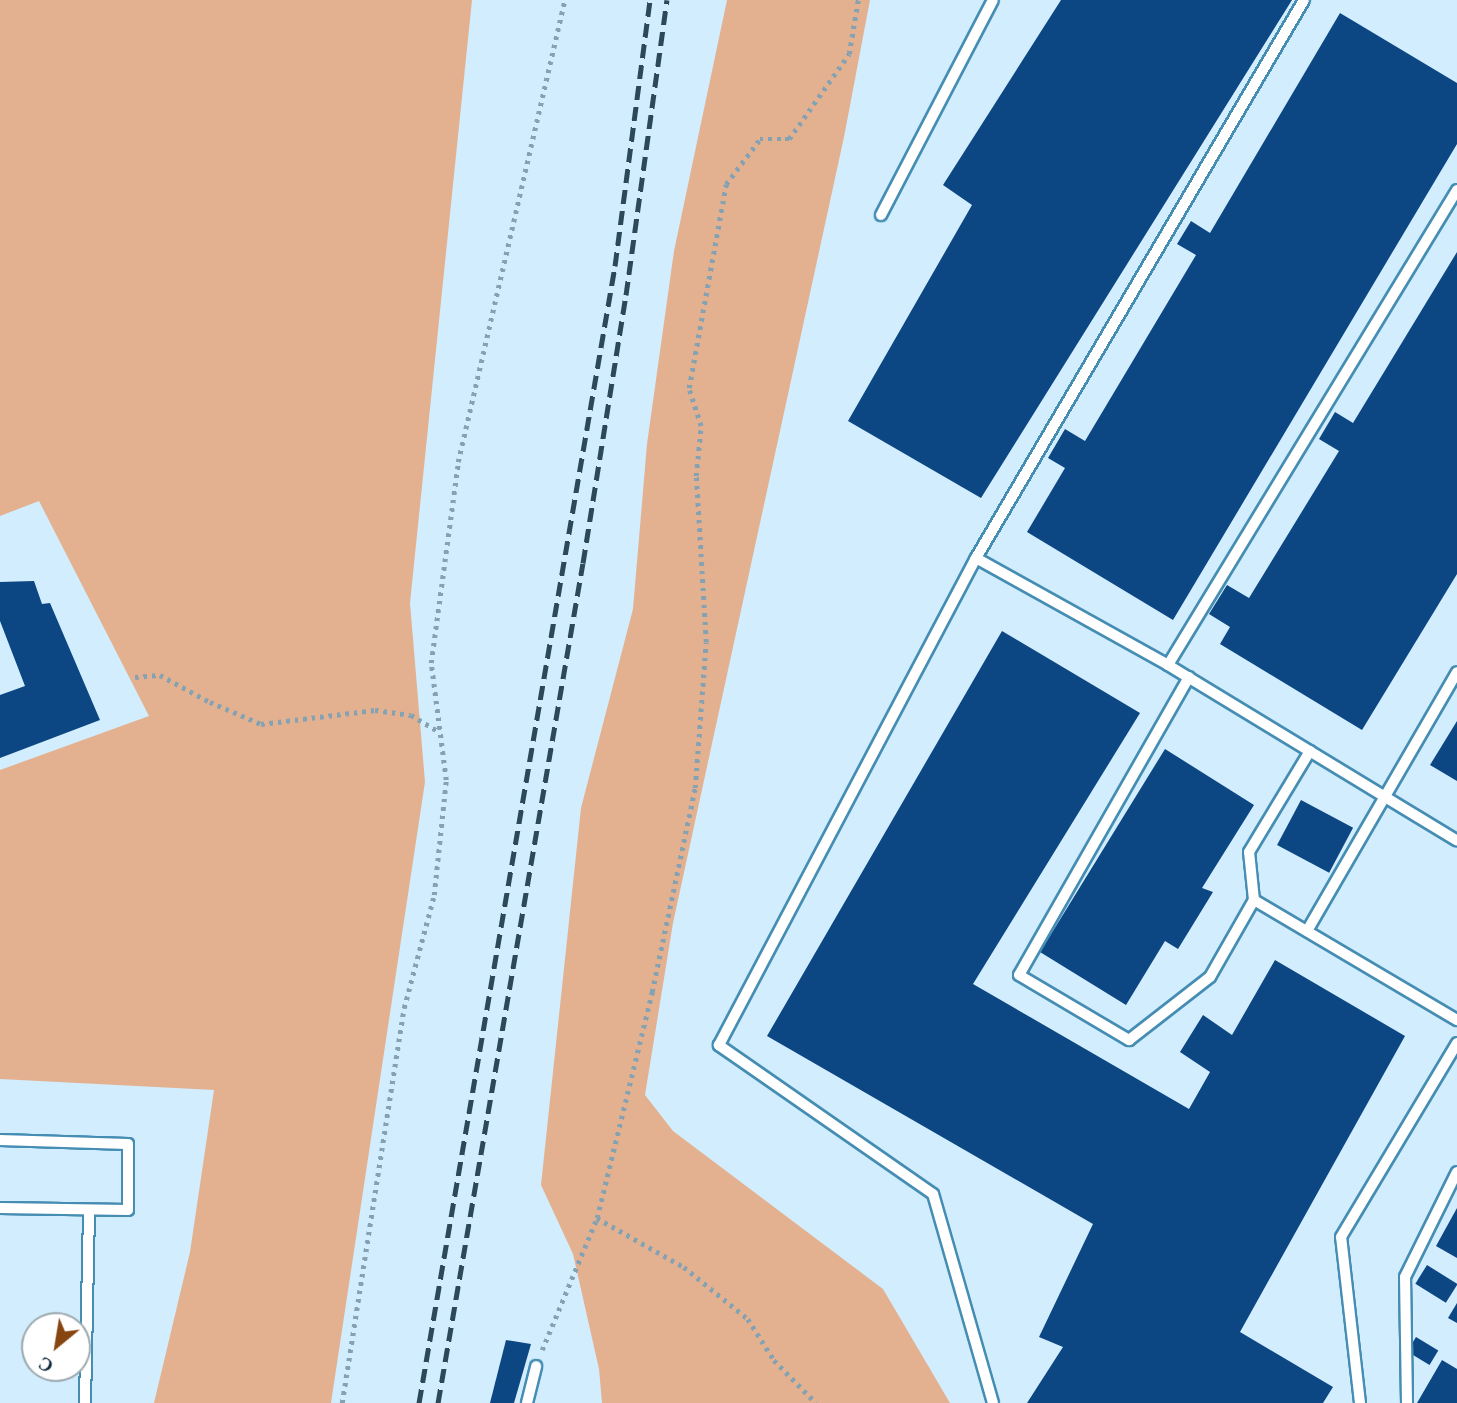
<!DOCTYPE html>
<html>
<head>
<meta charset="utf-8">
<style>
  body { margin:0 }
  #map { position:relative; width:1457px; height:1403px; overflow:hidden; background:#d1edfe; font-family:Spectral,serif }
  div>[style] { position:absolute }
  .green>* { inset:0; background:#e4b190 }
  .building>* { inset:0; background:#0c4683; transform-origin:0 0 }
  .path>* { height:4.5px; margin-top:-2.25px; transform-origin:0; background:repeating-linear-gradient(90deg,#85a2b3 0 3.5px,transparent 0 8.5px) }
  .roads { filter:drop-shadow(2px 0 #458db3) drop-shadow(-2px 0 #458db3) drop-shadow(0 2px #458db3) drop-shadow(0 -2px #458db3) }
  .lane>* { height:10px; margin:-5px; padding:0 5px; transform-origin:5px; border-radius:5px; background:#fff }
  .rail>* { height:5px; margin-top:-2.5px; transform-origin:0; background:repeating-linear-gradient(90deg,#2b4959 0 14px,transparent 0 21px) }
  span { translate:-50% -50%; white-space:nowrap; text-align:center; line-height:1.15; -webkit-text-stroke:7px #fff; paint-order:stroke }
  .north { position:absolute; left:21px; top:1312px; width:70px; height:70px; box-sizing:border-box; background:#fff; border:2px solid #9daab0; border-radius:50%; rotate:210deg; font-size:19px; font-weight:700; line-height:28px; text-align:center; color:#0b2a3a }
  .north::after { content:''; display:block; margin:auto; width:24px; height:32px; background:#874610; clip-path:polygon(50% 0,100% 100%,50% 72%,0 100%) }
</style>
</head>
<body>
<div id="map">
  <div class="green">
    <div style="clip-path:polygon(0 0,472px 0,410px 603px,425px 782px,331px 1403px,154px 1403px,190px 1252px,214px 1090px,0 1079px,0 770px,149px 716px,39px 501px,0 516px)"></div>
    <div style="clip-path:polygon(727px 0,870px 0,844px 137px,673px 923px,645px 1095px,673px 1131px,883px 1289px,950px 1403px,602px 1403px,599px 1369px,573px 1254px,541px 1185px,581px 808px,633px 609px,647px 444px,674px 251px)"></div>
  </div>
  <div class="building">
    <div style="clip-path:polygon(1061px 0,1292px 0,981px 498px,848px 421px,972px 205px,943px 185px)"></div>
    <div style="clip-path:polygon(1340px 13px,1457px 83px,1457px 144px,1173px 620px,1027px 532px,1065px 468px,1048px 458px,1065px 429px,1085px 441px,1196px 255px,1177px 244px,1191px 221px,1210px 233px)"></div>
    <div style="clip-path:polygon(1457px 252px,1457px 574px,1362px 730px,1220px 644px,1230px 627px,1209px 614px,1227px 585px,1249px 598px,1339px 451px,1319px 439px,1335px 412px,1353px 423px)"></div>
    <div style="clip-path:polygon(34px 581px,42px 604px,50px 603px,100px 720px,0 758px,0 695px,25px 686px,0 621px,0 582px)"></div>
    <div style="clip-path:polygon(1002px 631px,1140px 713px,973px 984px,1189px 1109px,1210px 1072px,1180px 1052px,1203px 1015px,1232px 1035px,1275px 960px,1405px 1036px,1240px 1332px,1333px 1387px,1323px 1403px,1027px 1403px,1063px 1347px,1039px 1337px,1093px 1224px,767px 1036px)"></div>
    <div style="clip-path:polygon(1457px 721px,1457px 781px,1430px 765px)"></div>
    <div style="clip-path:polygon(1165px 749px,1254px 805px,1202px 888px,1213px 892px,1178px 949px,1165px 941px,1126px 1005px,1040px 952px)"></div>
    <div style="left:1301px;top:800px;width:59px;height:51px;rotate:28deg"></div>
    <div style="clip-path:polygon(1457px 1208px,1457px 1258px,1436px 1246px)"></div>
    <div style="left:1427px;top:1265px;width:36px;height:22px;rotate:32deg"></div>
    <div style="clip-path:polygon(1457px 1303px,1457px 1323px,1448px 1318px)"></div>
    <div style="left:1416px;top:1337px;width:26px;height:17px;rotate:31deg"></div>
    <div style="clip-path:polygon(506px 1340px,531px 1344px,514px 1403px,490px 1403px)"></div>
    <div style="clip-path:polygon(1442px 1360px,1457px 1369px,1457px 1403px,1417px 1403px)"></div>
  </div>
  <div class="path">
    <div style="left:135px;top:677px;width:25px;rotate:-5deg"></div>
    <div style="left:160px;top:675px;width:57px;rotate:28.4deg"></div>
    <div style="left:210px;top:702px;width:56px;rotate:23.3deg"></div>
    <div style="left:261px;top:724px;width:115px;rotate:-7deg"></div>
    <div style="left:375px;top:710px;width:36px;rotate:8deg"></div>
    <div style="left:411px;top:715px;width:33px;rotate:31deg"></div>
    <div style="left:597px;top:1218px;width:100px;rotate:29.4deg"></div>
    <div style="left:684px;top:1267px;width:82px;rotate:39.1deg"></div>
    <div style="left:748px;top:1319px;width:49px;rotate:57.6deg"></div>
    <div style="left:774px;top:1360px;width:60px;rotate:45.7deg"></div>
    <div style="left:542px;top:1350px;width:143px;rotate:-67.4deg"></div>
    <div style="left:597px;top:1218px;width:233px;rotate:-76.3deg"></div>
    <div style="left:652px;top:992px;width:208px;rotate:-78.1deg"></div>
    <div style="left:695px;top:788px;width:146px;rotate:-85.7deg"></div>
    <div style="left:706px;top:642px;width:166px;rotate:-93.4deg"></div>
    <div style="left:696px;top:476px;width:50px;rotate:-84.3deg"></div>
    <div style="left:701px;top:426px;width:40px;rotate:-108deg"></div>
    <div style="left:689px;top:388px;width:207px;rotate:-79.7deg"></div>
    <div style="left:726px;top:184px;width:56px;rotate:-52.9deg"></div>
    <div style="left:760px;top:139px;width:29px"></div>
    <div style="left:789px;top:139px;width:104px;rotate:-54.8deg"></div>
    <div style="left:849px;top:54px;width:55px;rotate:-80.5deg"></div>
    <div style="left:342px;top:1403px;width:400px;rotate:-81.1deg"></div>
    <div style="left:404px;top:1008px;width:117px;rotate:-75.1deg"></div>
    <div style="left:434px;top:895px;width:116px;rotate:-84deg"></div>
    <div style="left:446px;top:780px;width:118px;rotate:-97.3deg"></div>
    <div style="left:431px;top:663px;width:203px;rotate:-82.3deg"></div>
    <div style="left:458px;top:462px;width:474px;rotate:-77deg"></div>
  </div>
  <div class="roads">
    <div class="lane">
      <div style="left:881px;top:215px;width:242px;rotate:-62.5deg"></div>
      <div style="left:976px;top:558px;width:220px;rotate:29.1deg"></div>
      <div style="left:1168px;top:665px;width:338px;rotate:31.3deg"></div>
      <div style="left:1168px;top:665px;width:556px;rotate:-58.68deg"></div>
      <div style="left:1189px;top:677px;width:343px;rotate:119.7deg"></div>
      <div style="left:1019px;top:975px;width:128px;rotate:30.6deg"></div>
      <div style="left:1129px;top:1040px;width:103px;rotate:-37.9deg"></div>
      <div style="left:1210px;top:977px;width:89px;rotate:-60.3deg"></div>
      <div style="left:1254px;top:900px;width:236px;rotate:30.6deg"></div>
      <div style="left:1254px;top:900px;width:48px;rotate:-95.9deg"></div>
      <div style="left:1249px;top:852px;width:118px;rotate:-58.9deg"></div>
      <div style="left:1307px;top:931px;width:299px;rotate:-59.9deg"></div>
      <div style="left:0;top:1140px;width:128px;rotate:1.8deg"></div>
      <div style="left:128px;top:1144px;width:66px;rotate:90deg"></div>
      <div style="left:128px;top:1210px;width:128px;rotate:-179.1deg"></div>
      <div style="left:85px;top:1403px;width:193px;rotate:-88.8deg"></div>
      <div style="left:527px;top:1403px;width:38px;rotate:-76deg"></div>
      <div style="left:993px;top:1403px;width:217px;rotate:-106deg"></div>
      <div style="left:933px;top:1194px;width:261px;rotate:-145.2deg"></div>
      <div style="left:719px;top:1045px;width:551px;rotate:-62.18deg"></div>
      <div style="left:976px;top:558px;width:647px;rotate:-59.55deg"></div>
      <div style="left:1360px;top:1403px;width:167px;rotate:-96.5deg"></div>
      <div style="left:1341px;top:1237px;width:226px;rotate:-59.1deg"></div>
      <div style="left:1407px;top:1403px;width:126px;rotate:-90.9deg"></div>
      <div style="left:1405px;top:1277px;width:117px;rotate:-63.7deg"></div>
    </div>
  </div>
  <div class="rail">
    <div style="left:419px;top:1403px;width:1154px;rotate:-80.22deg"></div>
    <div style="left:615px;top:266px;width:268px;rotate:-82.5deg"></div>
    <div style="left:438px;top:1403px;width:852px;rotate:-80.21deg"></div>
    <div style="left:583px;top:563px;width:271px;rotate:-80.9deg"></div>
    <div style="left:626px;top:295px;width:298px;rotate:-82.1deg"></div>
  </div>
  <div class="north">С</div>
</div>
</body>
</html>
